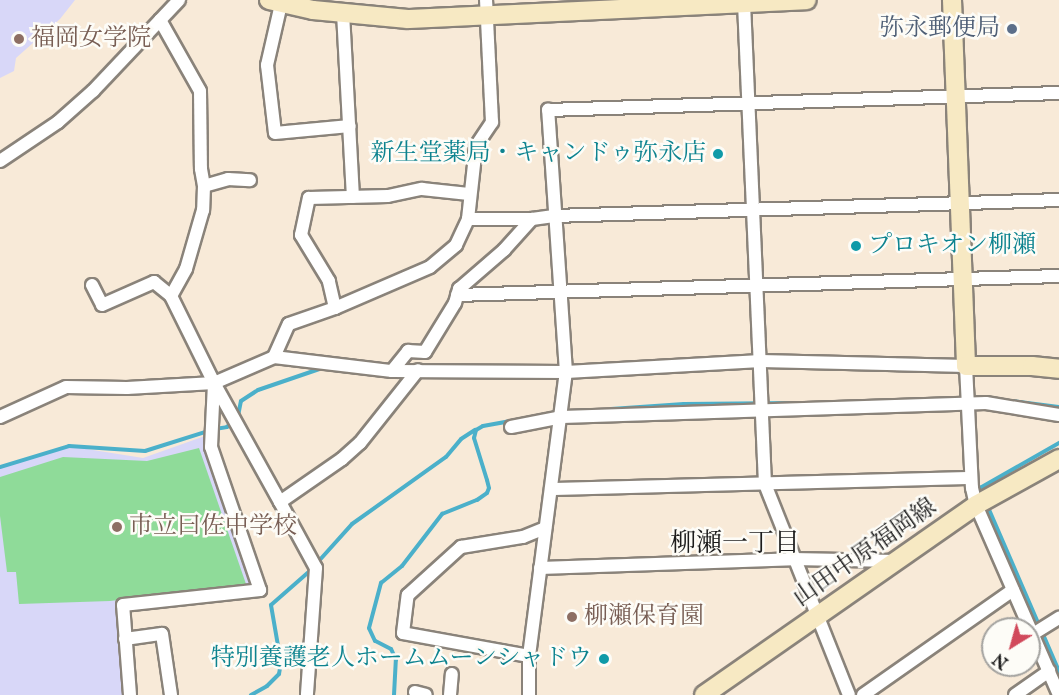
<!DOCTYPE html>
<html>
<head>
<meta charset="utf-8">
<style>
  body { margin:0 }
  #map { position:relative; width:1059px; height:695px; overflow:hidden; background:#f8ead8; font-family:"IM FELL English","Noto Serif JP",serif }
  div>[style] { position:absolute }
  .built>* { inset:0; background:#d8d7f8 }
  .green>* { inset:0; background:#8fdb99 }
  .stream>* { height:4px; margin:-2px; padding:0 2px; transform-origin:2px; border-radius:2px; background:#4bb0ca }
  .roads { filter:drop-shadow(2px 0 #8a837a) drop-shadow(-2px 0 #8a837a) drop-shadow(0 2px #8a837a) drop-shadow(0 -2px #8a837a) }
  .street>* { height:12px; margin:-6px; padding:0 6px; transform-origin:6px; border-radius:6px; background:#fff }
  .secondary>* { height:18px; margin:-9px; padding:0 9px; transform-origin:9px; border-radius:9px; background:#f7e9c3 }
  .dots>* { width:16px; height:16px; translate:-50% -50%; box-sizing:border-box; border:3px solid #fdfcf7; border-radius:50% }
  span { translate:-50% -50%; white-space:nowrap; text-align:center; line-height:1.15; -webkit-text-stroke:5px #fdfcf7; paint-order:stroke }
  .service-label { font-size:24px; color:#4e5e75 }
  .right { translate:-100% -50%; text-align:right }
  .education-label { font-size:24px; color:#785e54 }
  .left { translate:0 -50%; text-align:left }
  .culture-label { font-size:24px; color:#0d838f }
  .street-label { font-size:24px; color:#1c1c1c }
  .neighbourhood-label { font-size:26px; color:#1c1c1c }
  .north { position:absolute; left:981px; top:617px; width:60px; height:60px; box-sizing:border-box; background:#fdfcf7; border:2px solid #a3a29f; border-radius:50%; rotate:217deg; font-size:16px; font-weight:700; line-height:24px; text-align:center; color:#1c1c1c }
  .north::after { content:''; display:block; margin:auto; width:21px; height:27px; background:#d1495b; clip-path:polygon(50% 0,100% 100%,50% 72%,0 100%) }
</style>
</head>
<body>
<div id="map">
  <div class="built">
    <div style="clip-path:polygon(0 0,75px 0,60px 19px,16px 58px,14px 71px,0 78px)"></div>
    <div style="clip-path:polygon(205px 436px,253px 586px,119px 602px,125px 695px,0 695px,0 468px,68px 446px,143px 458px)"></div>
  </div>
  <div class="green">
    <div style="clip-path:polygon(199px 448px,246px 584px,110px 601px,19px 604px,16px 572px,7px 572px,0 516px,0 477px,63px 457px,147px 461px)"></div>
  </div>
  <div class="stream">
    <div style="left:935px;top:399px;width:52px;rotate:-1.1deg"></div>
    <div style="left:1012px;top:401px;width:47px;rotate:7.3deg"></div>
    <div style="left:611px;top:409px;width:73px;rotate:-3.9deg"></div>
    <div style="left:684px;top:404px;width:111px;rotate:-0.5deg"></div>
    <div style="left:215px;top:429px;width:12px;rotate:-9deg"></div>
    <div style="left:227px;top:427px;width:16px;rotate:-45deg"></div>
    <div style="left:238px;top:416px;width:15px;rotate:-79deg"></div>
    <div style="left:241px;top:401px;width:20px;rotate:-33deg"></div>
    <div style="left:258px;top:390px;width:71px;rotate:-18.9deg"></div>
    <div style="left:0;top:467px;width:72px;rotate:-16.9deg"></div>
    <div style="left:69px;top:446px;width:76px;rotate:3.8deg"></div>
    <div style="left:145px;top:451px;width:66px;rotate:-17.6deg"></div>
    <div style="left:983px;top:495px;width:8px;rotate:-113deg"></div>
    <div style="left:980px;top:488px;width:91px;rotate:-29.7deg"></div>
    <div style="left:987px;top:505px;width:181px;rotate:66.6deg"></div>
    <div style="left:317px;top:563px;width:52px;rotate:-48.1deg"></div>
    <div style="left:352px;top:524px;width:115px;rotate:-35.5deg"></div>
    <div style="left:446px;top:457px;width:23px;rotate:-50deg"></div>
    <div style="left:461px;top:439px;width:17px;rotate:-33deg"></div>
    <div style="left:251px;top:695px;width:18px;rotate:-29deg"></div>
    <div style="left:267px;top:686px;width:17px;rotate:-45deg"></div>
    <div style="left:279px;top:674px;width:11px;rotate:-80deg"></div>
    <div style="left:281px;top:663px;width:59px;rotate:-99.8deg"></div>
    <div style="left:271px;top:605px;width:55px;rotate:-41.3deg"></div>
    <div style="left:394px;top:695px;width:35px;rotate:-87deg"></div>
    <div style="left:396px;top:660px;width:12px;rotate:-114deg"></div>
    <div style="left:391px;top:649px;width:18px;rotate:-153deg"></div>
    <div style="left:375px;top:641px;width:14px;rotate:-115deg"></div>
    <div style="left:369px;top:628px;width:47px;rotate:-75.1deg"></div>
    <div style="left:381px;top:583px;width:27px;rotate:-39deg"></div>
    <div style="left:402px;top:566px;width:66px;rotate:-52.4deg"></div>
    <div style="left:442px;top:514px;width:38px;rotate:-22deg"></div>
    <div style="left:477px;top:500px;width:12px;rotate:-35deg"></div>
    <div style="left:487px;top:493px;width:5px;rotate:-68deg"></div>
    <div style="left:489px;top:488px;width:8px;rotate:-104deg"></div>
    <div style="left:487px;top:480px;width:44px;rotate:-107.2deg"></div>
    <div style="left:474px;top:438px;width:8px;rotate:-76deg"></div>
    <div style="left:476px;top:430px;width:8px;rotate:-30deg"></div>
    <div style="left:483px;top:426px;width:68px;rotate:-10.2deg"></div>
  </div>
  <div class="roads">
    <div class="street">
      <div style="left:744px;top:3px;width:481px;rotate:87.5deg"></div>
      <div style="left:765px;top:484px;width:227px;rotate:68.3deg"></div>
      <div style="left:281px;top:4px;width:63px;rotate:102.9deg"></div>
      <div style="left:267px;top:65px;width:68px;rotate:83.3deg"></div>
      <div style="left:275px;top:133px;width:75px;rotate:-5.3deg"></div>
      <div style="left:343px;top:13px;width:184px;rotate:86.9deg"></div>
      <div style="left:160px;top:20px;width:81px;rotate:60.6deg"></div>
      <div style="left:200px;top:91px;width:78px;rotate:89.3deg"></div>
      <div style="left:201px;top:169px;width:17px;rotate:80deg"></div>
      <div style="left:204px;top:186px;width:24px;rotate:92deg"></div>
      <div style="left:203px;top:210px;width:61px;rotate:106.1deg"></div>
      <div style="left:186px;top:269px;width:31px;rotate:119deg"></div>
      <div style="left:0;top:161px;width:70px;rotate:-33.9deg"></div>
      <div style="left:58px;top:122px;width:47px;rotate:-41.5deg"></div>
      <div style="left:93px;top:91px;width:125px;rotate:-46.6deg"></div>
      <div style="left:204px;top:186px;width:25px;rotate:-16deg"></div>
      <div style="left:228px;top:179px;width:22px;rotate:3deg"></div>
      <div style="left:468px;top:219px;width:64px"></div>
      <div style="left:92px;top:285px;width:22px;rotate:63deg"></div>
      <div style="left:102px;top:305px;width:57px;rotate:-23.9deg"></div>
      <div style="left:154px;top:282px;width:22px;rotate:39deg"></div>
      <div style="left:171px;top:296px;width:97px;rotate:63.7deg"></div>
      <div style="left:214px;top:383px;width:136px;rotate:61deg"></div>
      <div style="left:280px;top:502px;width:75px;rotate:-34.7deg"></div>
      <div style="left:342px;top:459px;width:24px;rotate:-42deg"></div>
      <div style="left:360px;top:443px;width:93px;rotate:-51.5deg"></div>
      <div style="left:457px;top:295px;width:602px;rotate:-1.81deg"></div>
      <div style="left:335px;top:308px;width:28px;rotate:-103deg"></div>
      <div style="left:329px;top:281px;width:54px;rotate:-121.3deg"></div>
      <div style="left:301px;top:235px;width:38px;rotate:-78deg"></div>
      <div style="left:309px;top:198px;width:79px;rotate:-1.5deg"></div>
      <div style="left:388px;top:196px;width:35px;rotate:-12deg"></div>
      <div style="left:422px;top:189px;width:47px;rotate:6.1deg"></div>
      <div style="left:274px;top:357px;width:36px;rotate:-66deg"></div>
      <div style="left:289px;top:324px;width:49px;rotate:-19.2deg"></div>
      <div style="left:335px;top:308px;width:103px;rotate:-23.3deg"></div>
      <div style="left:430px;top:267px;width:34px;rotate:-40deg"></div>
      <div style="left:456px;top:245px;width:29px;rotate:-65deg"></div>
      <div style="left:468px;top:219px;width:73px;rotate:-83.7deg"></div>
      <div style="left:476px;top:146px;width:29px;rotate:-56deg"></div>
      <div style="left:492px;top:122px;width:122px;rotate:-92.8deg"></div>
      <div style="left:392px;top:371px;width:174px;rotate:0.3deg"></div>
      <div style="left:566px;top:372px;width:195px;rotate:-3.2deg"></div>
      <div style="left:761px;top:361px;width:205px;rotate:1.4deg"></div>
      <div style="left:966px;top:366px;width:122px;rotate:87.2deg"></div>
      <div style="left:972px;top:488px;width:17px;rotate:77deg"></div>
      <div style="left:976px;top:505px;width:207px;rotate:66.4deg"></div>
      <div style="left:0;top:417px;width:72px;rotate:-24.4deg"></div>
      <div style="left:66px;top:387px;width:61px;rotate:0.9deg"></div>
      <div style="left:127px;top:388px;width:87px;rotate:-3.3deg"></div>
      <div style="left:214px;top:383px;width:65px;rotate:-23.4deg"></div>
      <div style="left:274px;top:357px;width:119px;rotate:6.8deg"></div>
      <div style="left:392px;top:371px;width:26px;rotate:-51deg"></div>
      <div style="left:408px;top:351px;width:17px;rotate:3deg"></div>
      <div style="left:425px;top:352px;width:57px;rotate:-58.5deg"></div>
      <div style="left:455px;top:303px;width:15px;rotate:-74deg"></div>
      <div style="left:459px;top:289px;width:60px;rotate:-40.9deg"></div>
      <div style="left:504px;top:250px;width:42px;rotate:-47.9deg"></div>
      <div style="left:532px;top:219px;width:22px;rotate:-8deg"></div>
      <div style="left:554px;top:216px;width:505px;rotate:-1.81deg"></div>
      <div style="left:511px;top:427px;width:52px;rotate:-11.1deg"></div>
      <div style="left:562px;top:417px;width:424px;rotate:-1.9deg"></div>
      <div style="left:986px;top:403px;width:74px;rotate:9.3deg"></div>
      <div style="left:551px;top:489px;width:420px;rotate:-1.5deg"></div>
      <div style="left:280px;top:502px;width:75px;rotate:61.4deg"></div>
      <div style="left:316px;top:568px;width:127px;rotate:94.1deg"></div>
      <div style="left:540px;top:568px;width:253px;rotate:-2deg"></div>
      <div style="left:793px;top:559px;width:102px;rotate:1.1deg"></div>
      <div style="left:1033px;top:634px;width:31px;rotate:-32deg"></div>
      <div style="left:125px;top:639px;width:37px;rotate:-8deg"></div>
      <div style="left:162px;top:634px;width:62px;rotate:81.6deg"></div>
      <div style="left:529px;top:656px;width:128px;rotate:-169.7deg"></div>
      <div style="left:403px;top:633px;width:38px;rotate:-83deg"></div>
      <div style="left:408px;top:595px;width:72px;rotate:-42.2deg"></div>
      <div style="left:461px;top:547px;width:63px;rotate:-9.2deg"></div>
      <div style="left:523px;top:537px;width:24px;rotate:-22deg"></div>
      <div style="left:415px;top:692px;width:11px;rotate:15deg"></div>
      <div style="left:130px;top:695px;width:90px;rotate:-94.4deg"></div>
      <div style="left:123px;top:605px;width:138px;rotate:-6.2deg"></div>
      <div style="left:260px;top:590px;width:151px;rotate:-108.9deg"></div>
      <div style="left:211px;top:447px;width:63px;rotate:-87.3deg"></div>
      <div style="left:450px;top:695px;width:21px;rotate:-85deg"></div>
      <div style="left:529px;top:695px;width:39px;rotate:-90deg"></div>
      <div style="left:529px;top:656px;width:286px;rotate:-82.6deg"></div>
      <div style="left:566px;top:372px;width:263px;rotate:-93.9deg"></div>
      <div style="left:548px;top:110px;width:511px;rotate:-1.91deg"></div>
      <div style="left:863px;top:695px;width:183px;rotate:-35deg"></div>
      <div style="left:1015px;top:695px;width:42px;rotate:-35.2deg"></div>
    </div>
    <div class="secondary">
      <div style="left:269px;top:0;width:45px;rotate:12.8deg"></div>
      <div style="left:313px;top:10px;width:95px;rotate:5.4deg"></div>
      <div style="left:408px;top:19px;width:399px;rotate:-2.7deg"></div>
      <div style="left:952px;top:0;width:366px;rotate:87.8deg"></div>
      <div style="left:966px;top:366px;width:66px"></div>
      <div style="left:1032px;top:366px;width:27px;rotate:6deg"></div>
      <div style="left:704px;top:695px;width:332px;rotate:-34.9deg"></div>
      <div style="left:976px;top:505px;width:95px;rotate:-29deg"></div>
    </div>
  </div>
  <div class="dots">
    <div style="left:1012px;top:29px;background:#5c6f8a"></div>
    <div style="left:19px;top:39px;background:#8d6e63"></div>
    <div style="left:718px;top:154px;background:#0f9aa8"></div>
    <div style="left:856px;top:246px;background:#0f9aa8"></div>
    <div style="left:117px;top:527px;background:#8d6e63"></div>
    <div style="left:572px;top:617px;background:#8d6e63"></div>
    <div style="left:604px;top:659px;background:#0f9aa8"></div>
  </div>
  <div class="service-label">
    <span class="right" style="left:1000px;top:29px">弥永郵便局</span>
  </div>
  <div class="education-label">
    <span class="left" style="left:31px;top:39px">福岡女学院</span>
    <span class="left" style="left:129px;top:527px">市立曰佐中学校</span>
    <span class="left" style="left:584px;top:617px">柳瀬保育園</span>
  </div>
  <div class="culture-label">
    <span class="right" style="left:706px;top:154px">新生堂薬局・キャンドゥ弥永店</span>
    <span class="left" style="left:868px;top:246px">プロキオン柳瀬</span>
    <span class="right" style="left:592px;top:659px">特別養護老人ホームムーンシャドウ</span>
  </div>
  <div class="street-label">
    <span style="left:865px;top:553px;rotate:-35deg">山田中原福岡線</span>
  </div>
  <div class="neighbourhood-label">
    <span style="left:735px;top:544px">柳瀬一丁目</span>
  </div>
  <div class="north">N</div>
</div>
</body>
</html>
